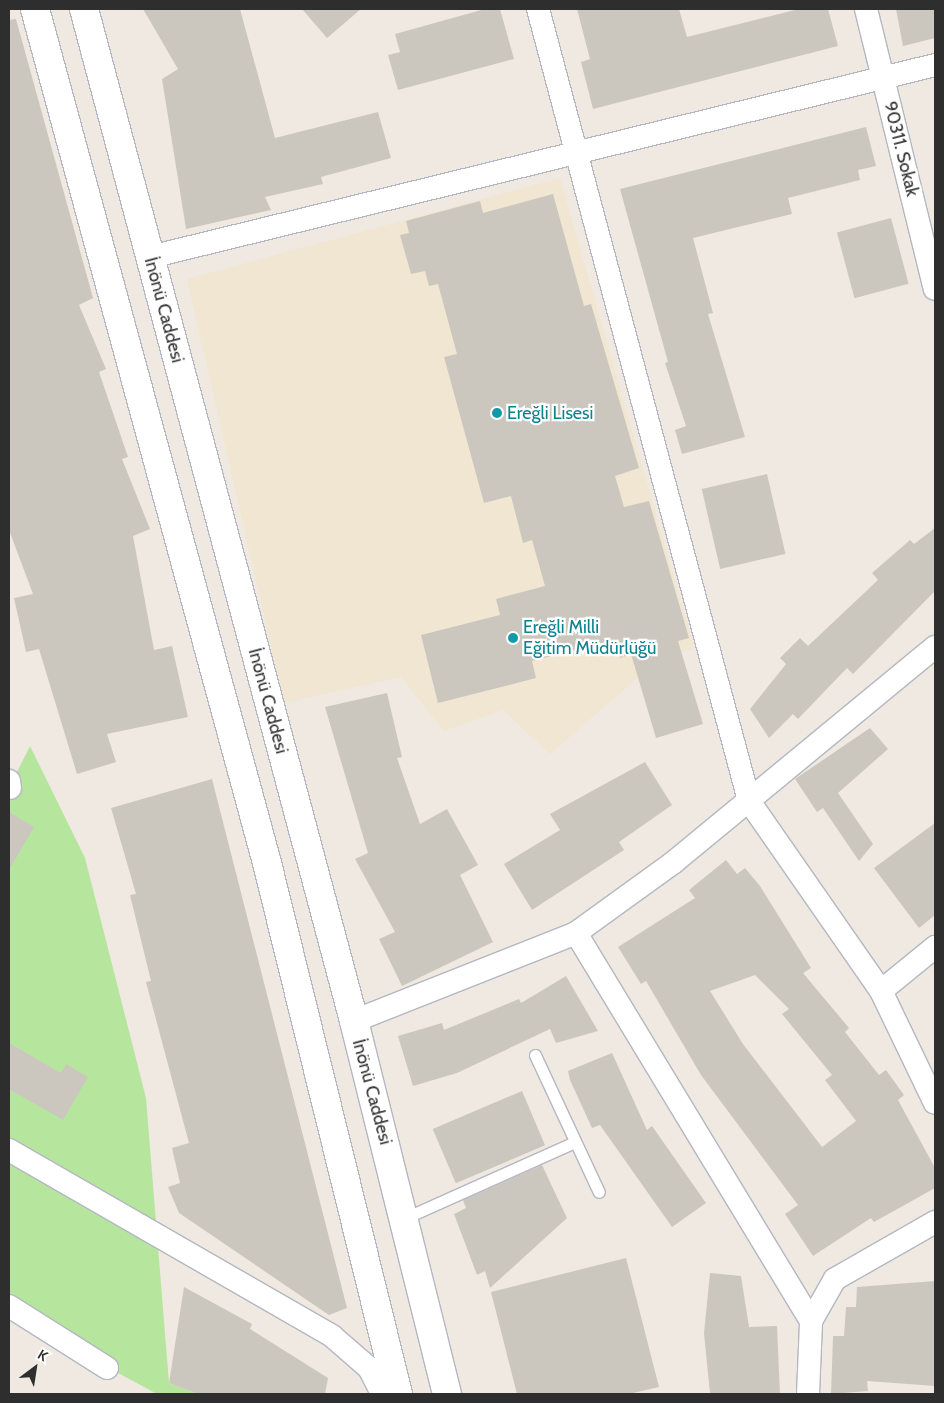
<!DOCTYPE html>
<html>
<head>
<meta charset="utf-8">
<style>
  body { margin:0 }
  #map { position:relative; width:944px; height:1403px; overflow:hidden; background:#efe9e1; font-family:Cabin,sans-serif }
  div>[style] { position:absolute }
  .education>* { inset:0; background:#f0e6d1 }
  .green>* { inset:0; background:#b6e59e }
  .building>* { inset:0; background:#cbc7bf; transform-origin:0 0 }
  .roads { filter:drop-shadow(1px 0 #b4b7c1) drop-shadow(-1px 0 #b4b7c1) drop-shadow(0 1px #b4b7c1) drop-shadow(0 -1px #b4b7c1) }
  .service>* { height:11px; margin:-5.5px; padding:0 5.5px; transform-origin:5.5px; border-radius:5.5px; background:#fff }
  .minor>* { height:22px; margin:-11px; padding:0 11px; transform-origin:11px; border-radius:11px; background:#fff }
  .secondary>* { height:28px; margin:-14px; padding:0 14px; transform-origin:14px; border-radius:14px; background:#fff }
  .dots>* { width:14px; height:14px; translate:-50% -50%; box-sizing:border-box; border:2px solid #fff; border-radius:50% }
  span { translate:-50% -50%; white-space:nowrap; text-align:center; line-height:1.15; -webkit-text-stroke:4.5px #fff; paint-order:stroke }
  .street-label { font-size:18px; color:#2e2e2e }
  .culture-label { font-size:18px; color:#0d838f }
  .left { translate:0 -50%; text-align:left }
  .frame { position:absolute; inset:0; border:10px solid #2e2e2e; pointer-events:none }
  .north { position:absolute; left:10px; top:1343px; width:50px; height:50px; -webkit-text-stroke:4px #fff; paint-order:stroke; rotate:31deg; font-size:14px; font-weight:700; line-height:20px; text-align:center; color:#2e2e2e }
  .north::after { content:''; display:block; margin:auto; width:18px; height:22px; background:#2e2e2e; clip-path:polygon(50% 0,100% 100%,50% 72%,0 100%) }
</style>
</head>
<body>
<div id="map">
  <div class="education">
    <div style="clip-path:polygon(560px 178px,694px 648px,657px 661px,550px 754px,503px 710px,444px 731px,401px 677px,284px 703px,187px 279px)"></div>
  </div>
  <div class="green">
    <div style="clip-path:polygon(30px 746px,85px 858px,146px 1098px,169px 1383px,198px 1394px,157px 1394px,9px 1314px,9px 788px)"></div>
  </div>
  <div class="building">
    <div style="clip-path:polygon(143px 9px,240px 9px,275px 138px,378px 112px,391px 158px,321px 177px,323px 184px,265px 197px,271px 210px,186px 229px,162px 79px,178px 69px)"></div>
    <div style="clip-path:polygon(302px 9px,361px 9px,327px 38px)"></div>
    <div style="clip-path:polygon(485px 9px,500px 9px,514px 59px,398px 90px,388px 55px,400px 52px,395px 34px)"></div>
    <div style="clip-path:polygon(577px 9px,679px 9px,687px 37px,799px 9px,828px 9px,838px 46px,593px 109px,581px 62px,590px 59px)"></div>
    <div style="clip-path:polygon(896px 9px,935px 9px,935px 38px,903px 46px)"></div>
    <div style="clip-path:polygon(16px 19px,93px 298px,79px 305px,106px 369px,99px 372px,128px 457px,122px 459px,150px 529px,133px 536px,154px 650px,172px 646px,188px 717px,107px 734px,116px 762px,77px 774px,39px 649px,26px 652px,14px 598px,33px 594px,9px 530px,9px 20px)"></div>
    <div style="clip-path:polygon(866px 127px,876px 166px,858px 170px,860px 180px,788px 198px,792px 214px,693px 238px,713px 313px,708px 314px,745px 437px,682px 454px,675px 430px,686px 426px,665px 363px,668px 362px,620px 189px)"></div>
    <div style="clip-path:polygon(553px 194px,584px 306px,591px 304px,639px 468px,615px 476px,624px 507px,649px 501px,689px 638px,678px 641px,703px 724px,656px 738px,631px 654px,620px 658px,615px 640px,532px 661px,536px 678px,438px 703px,421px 635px,500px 615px,496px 599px,545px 586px,532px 540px,523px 543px,511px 496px,484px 503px,444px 357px,457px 354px,438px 284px,429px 286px,425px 271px,411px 274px,400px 235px,409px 233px,406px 221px,480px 201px,483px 213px)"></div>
    <div style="left:891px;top:218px;width:68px;height:56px;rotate:75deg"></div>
    <div style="left:767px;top:474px;width:82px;height:67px;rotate:77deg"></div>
    <div style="clip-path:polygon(935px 528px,935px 591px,853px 674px,847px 668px,798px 719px,793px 714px,769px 738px,750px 709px,786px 664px,780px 658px,800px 638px,808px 646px,878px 580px,872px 573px,910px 540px,914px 544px)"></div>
    <div style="clip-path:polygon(387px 693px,402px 757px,397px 758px,420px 824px,447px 809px,478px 865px,460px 875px,493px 942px,402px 986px,379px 939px,395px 932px,355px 859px,368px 853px,325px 707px)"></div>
    <div style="clip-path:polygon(870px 728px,888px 749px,838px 793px,873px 844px,859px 861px,823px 808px,817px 812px,795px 779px)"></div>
    <div style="clip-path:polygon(645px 762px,672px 805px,619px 842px,624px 850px,532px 910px,504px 864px,560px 830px,550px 814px)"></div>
    <div style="clip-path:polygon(212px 779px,347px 1308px,329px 1315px,179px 1213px,168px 1187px,180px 1183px,172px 1148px,189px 1143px,146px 982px,151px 981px,130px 895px,136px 894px,111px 808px)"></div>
    <div style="clip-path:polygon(9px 812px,34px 827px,9px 870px)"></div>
    <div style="clip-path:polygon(935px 823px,935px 915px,919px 928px,874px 868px)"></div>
    <div style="clip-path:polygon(evenodd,726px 860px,737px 874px,745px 868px,760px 886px,811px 968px,803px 973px,849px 1028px,845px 1032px,879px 1075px,886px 1070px,904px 1095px,898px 1100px,935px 1168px,935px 1188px,874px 1222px,871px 1218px,813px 1256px,785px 1214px,798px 1205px,701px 1075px,646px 981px,641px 984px,618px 947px,695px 898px,689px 890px,726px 860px,755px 975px,789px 1009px,782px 1014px,832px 1075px,825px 1080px,856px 1121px,822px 1147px,743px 1044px,710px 991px,755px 975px)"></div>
    <div style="clip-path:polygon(566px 976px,598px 1031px,556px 1043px,550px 1029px,457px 1073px,413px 1086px,398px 1036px,442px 1023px,444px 1030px,519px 999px,521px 1003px)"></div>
    <div style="clip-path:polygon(9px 1043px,61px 1073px,66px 1064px,88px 1077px,63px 1120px,9px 1089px)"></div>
    <div style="clip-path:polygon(612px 1053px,647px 1130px,652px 1126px,706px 1203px,672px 1227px,600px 1125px,592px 1128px,570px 1080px,568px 1071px)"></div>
    <div style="left:522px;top:1091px;width:59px;height:97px;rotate:67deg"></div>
    <div style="clip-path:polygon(542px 1165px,567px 1218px,490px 1288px,485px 1271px,477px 1275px,454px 1214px,466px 1208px,463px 1200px)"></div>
    <div style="clip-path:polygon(626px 1258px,659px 1387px,629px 1394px,517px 1394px,491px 1292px)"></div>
    <div style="clip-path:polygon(710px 1273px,741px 1276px,749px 1327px,777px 1326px,780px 1394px,710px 1394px,704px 1333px)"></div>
    <div style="clip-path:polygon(935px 1281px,935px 1386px,867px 1381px,868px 1391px,831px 1394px,833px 1336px,844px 1336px,846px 1307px,856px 1307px,857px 1287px)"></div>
    <div style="clip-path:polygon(184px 1287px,252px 1324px,250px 1329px,328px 1378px,325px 1394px,198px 1394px,169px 1383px)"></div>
  </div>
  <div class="roads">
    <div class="service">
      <div style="left:535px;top:1055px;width:151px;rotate:65deg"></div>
      <div style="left:405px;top:1218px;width:186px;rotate:-24.1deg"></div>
    </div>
    <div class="minor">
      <div style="left:538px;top:9px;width:820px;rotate:75.08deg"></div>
      <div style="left:749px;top:801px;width:231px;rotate:55.2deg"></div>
      <div style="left:881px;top:991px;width:124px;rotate:64.3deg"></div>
      <div style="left:866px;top:9px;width:288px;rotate:76.2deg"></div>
      <div style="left:150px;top:257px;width:808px;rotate:-13.74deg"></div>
      <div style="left:9px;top:781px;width:7px;rotate:82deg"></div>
      <div style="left:576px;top:933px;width:454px;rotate:58.8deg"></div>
      <div style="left:881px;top:991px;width:70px;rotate:-39.2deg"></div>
      <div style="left:354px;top:1021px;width:239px;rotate:-21.6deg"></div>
      <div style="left:576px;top:933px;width:121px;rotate:-35.9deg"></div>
      <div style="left:674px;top:862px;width:338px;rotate:-39.5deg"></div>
      <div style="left:9px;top:1150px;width:373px;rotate:29.9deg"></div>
      <div style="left:332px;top:1336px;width:49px;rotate:40.9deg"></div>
      <div style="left:369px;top:1368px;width:29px;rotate:63deg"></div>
      <div style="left:9px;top:1306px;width:116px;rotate:32.3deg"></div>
      <div style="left:808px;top:1394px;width:73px;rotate:-87.6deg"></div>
      <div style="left:811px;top:1321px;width:48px;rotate:-60.3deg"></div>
      <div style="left:835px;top:1279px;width:115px;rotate:-29.7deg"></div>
    </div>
    <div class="secondary">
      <div style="left:35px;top:9px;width:885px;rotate:74.8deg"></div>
      <div style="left:267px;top:863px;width:547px;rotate:76.14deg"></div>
      <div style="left:84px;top:9px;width:1047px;rotate:75.06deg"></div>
      <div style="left:354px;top:1021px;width:384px;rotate:76deg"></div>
    </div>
  </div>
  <div class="dots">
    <div style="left:497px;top:413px;background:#0f9aa8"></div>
    <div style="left:513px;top:638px;background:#0f9aa8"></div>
  </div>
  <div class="street-label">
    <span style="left:901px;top:149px;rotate:76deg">90311. Sokak</span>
    <span style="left:164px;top:310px;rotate:75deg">İnönü Caddesi</span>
    <span style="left:268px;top:701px;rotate:75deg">İnönü Caddesi</span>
    <span style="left:372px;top:1092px;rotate:75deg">İnönü Caddesi</span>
  </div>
  <div class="culture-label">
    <span class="left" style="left:507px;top:413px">Ereğli Lisesi</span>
    <span class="left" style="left:523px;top:638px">Ereğli Milli<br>Eğitim Müdürlüğü</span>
  </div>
  <div class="frame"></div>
  <div class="north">K</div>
</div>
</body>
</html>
